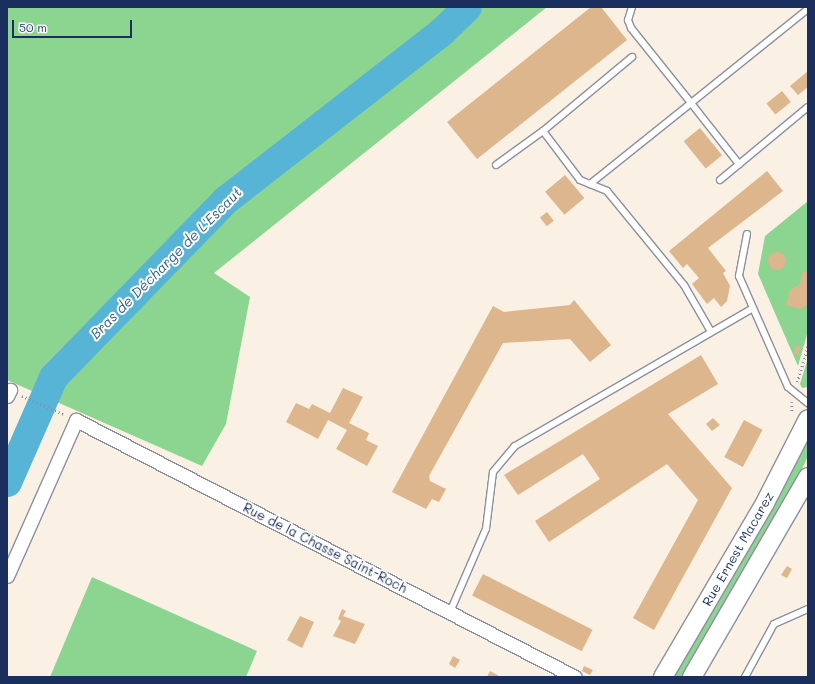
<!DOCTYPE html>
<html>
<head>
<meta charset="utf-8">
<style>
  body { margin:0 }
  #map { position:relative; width:815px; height:684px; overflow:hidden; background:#fbf0e4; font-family:Mali,sans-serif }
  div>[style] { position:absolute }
  .green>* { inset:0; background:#8cd590 }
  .river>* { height:29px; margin:-14.5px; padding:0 14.5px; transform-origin:14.5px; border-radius:14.5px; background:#58b4d6 }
  .building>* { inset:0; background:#ddb68d; transform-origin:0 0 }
  .round { border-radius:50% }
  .path>* { height:2.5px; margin-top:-1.25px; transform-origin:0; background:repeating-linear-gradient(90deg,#8b90a1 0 1px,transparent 0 4px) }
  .roads { filter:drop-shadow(1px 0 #8b90a1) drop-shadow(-1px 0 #8b90a1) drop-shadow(0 1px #8b90a1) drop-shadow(0 -1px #8b90a1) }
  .lane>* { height:6px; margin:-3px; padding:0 3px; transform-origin:3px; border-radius:3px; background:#fff }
  .street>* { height:13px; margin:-6.5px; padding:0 6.5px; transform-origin:6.5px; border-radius:6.5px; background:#fff }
  .secondary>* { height:18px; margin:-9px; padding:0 9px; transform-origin:9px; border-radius:9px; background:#fff }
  span { translate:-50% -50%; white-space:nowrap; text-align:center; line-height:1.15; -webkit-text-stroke:4px #fff; paint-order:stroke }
  .street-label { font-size:13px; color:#1b2f5e }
  .water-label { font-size:14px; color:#305e88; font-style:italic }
  .frame { position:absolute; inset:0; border:8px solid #1b2f5e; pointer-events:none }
  .scale { position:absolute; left:12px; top:20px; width:120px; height:18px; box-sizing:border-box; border:2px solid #1b2f5e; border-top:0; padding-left:5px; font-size:12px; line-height:14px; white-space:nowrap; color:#1b2f5e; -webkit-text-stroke:3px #fff; paint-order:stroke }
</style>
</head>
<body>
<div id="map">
  <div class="green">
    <div style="clip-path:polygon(7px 7px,547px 7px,214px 273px,250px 297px,226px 424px,202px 466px,7px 380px)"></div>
    <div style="clip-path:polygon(808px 201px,808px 331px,798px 366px,758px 274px,765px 236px)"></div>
    <div style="clip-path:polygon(808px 358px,808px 387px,802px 388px,800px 384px)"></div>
    <div style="clip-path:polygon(808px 439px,808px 456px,796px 482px,683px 677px,673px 677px)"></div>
    <div style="clip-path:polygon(92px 577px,257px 651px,246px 677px,50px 677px)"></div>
  </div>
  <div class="river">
    <div style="left:7px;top:482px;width:115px;rotate:-66.3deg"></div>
    <div style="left:53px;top:377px;width:247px;rotate:-45.8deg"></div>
    <div style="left:225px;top:200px;width:276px;rotate:-37.9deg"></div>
    <div style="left:443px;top:30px;width:33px;rotate:-44deg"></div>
  </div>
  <div class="building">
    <div style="clip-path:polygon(591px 7px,601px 7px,627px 40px,477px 159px,447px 122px)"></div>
    <div style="clip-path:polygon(808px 71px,808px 87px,798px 95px,790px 86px)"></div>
    <div style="left:782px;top:91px;width:14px;height:20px;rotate:51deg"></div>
    <div style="left:700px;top:128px;width:35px;height:21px;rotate:51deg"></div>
    <div style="clip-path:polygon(767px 171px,783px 191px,708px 248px,726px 271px,723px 273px,730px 286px,727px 301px,721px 307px,714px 298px,707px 304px,692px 284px,699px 278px,687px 264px,683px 268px,669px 251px)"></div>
    <div style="left:565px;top:175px;width:30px;height:26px;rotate:50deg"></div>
    <div style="left:547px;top:212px;width:11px;height:9px;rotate:52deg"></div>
    <div class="round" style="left:768px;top:252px;width:18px;height:18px"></div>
    <div style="clip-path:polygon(803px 271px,808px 272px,808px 305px,800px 309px,786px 305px,790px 290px,800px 284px)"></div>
    <div style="clip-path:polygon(574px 300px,611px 345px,590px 362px,570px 339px,503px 343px,429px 476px,430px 481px,446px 489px,439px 502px,432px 499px,426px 509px,392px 492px,493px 306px,504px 312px,570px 305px)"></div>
    <div style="clip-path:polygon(796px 346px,801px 347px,799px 355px,794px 353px)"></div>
    <div style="clip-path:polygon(701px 355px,718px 384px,668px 414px,732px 488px,654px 630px,633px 618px,698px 500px,667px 464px,549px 542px,535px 521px,600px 479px,583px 454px,518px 495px,504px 475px)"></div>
    <div style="clip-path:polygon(343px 388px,363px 397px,349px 423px,369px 433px,366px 440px,378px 446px,367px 466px,336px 449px,347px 430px,328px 420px,318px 439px,286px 422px,296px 403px,309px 409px,312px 404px,330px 413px)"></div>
    <div style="clip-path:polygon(713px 418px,720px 425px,712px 431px,706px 424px)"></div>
    <div style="left:744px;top:420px;width:21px;height:42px;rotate:28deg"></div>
    <div style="clip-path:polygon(787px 566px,792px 569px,787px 578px,781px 575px)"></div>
    <div style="left:483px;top:574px;width:123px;height:24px;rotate:27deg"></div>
    <div style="clip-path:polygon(342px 609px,346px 611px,343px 616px,365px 624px,355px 644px,333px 636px,341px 621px,338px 619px)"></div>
    <div style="clip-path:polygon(300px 616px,314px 622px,302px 648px,287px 640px)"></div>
    <div style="clip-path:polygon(453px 656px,460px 660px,455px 668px,449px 664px)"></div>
    <div style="clip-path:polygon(584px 666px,593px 670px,590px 675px,582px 671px)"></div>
    <div style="clip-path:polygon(490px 671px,501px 677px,487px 677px)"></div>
  </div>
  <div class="path">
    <div style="left:797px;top:382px;width:38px;rotate:-73deg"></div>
    <div style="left:22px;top:396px;width:45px;rotate:23.7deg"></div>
    <div style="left:792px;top:402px;width:11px;rotate:90deg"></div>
  </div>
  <div class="roads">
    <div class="lane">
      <div style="left:632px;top:7px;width:14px;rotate:107deg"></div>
      <div style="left:628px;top:20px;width:9px;rotate:69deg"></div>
      <div style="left:631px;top:28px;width:96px;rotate:51.3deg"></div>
      <div style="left:691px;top:103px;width:150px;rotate:-38.8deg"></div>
      <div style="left:543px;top:131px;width:116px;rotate:-39.7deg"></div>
      <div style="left:496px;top:165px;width:58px;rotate:-35.9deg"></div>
      <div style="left:543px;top:131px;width:61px;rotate:52.9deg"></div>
      <div style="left:580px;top:180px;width:29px;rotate:22deg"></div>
      <div style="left:607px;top:191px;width:122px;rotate:50.7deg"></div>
      <div style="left:684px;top:285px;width:52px;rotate:60deg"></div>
      <div style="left:720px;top:180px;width:114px;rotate:-39.7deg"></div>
      <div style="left:590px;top:184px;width:129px;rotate:-38.7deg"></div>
      <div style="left:691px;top:103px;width:78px;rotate:51.8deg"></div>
      <div style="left:747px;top:234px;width:43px;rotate:100.8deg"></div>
      <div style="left:739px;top:276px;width:121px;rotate:66.2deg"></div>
      <div style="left:788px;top:387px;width:26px;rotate:39deg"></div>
      <div style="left:450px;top:612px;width:90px;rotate:-66.6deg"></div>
      <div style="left:486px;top:529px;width:57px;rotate:-83deg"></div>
      <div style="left:493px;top:472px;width:34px;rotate:-50deg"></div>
      <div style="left:515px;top:446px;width:275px;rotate:-30.1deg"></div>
      <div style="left:745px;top:677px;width:60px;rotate:-61.3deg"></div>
      <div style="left:774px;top:624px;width:37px;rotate:-24deg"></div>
    </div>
    <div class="street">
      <div style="left:7px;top:396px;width:7px;rotate:-63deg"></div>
      <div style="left:7px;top:576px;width:171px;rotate:-66.1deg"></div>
      <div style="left:76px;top:420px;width:561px;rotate:27.25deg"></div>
    </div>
    <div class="secondary">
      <div style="left:663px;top:677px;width:202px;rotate:-59.6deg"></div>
      <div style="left:765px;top:503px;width:94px;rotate:-62.9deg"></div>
      <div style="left:692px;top:677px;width:231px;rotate:-59.9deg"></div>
    </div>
  </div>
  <div class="street-label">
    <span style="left:325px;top:548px;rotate:27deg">Rue de la Chasse Saint-Roch</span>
    <span style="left:738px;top:549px;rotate:-60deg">Rue Ernest Macarez</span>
  </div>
  <div class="water-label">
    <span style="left:166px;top:263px;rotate:-45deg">Bras de Décharge de L'Escaut</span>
  </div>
  <div class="frame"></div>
  <div class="scale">50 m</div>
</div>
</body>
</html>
